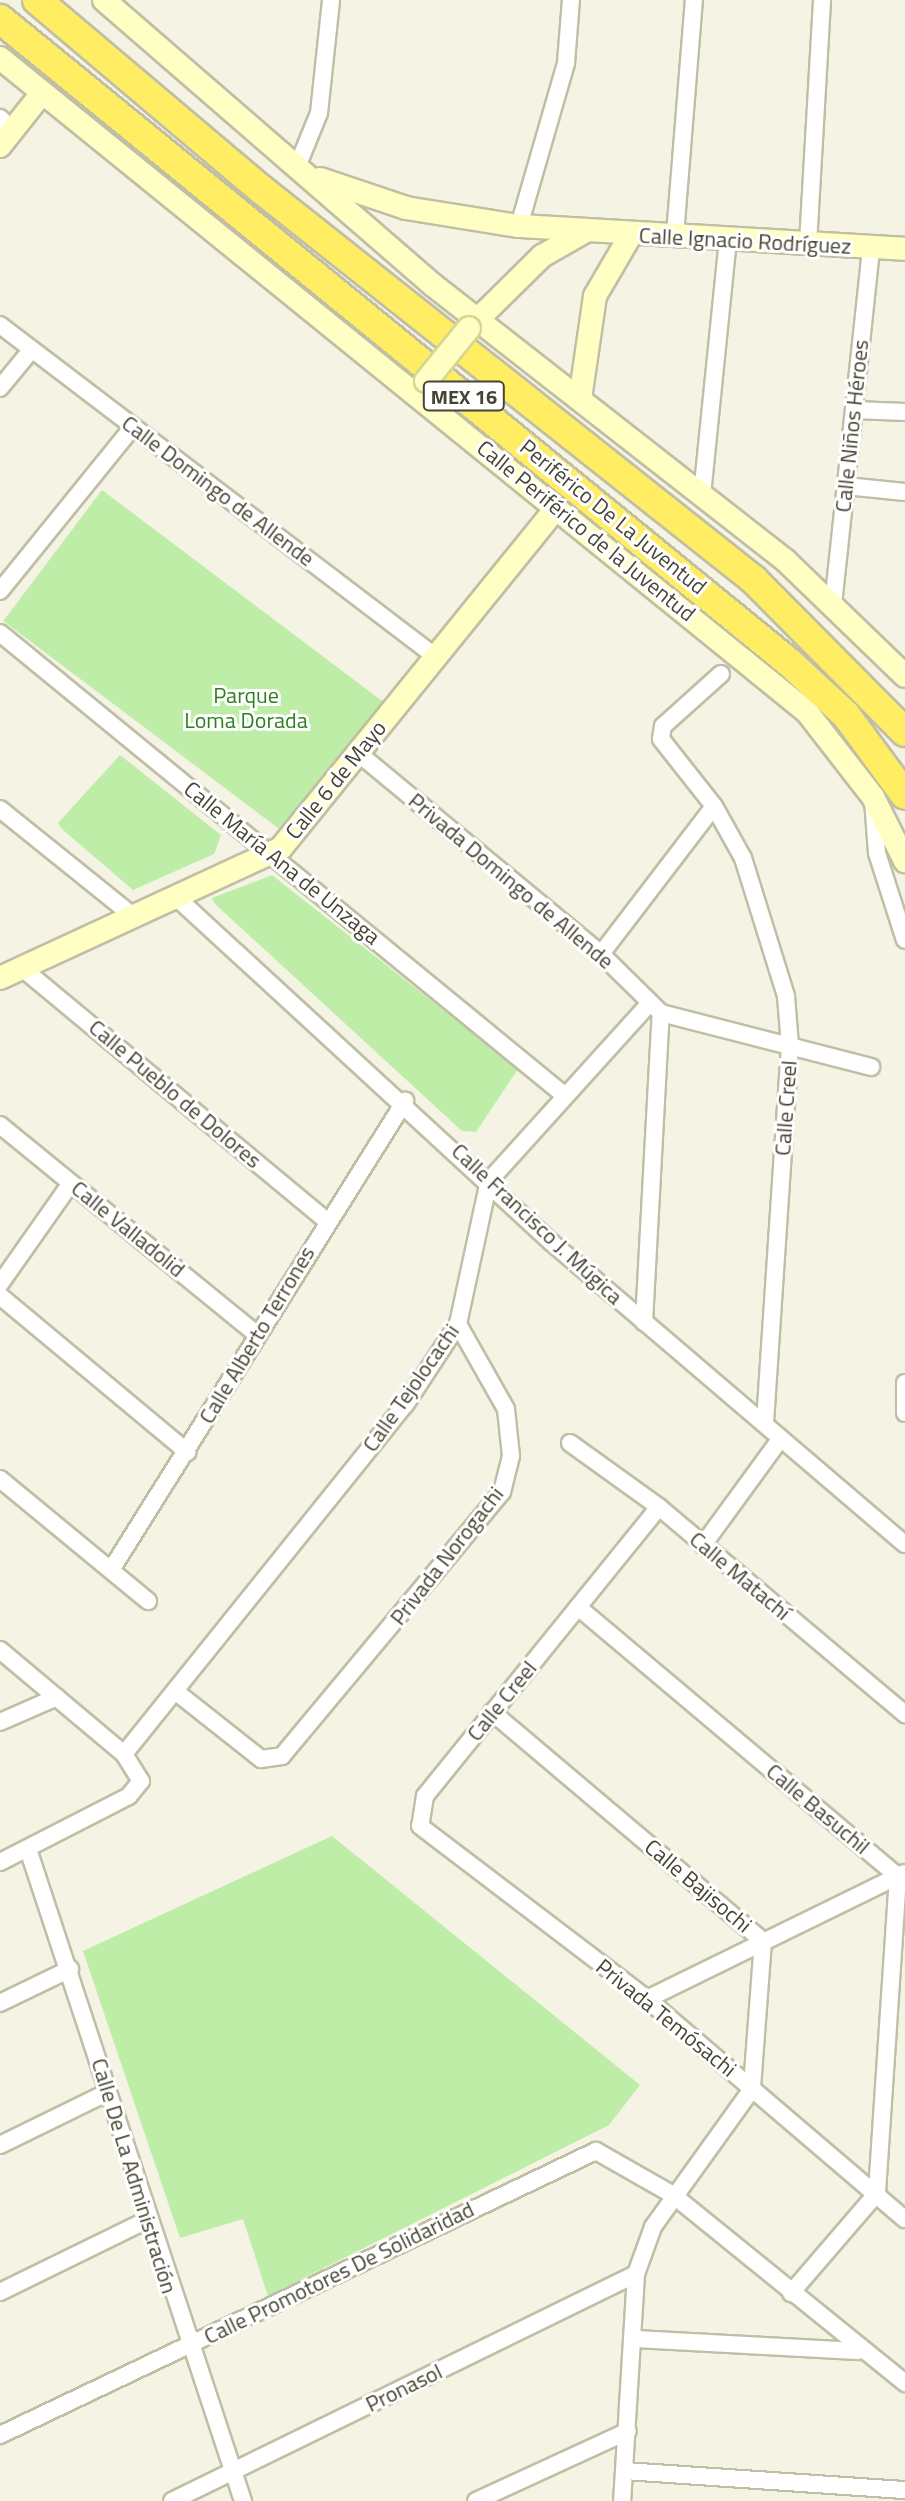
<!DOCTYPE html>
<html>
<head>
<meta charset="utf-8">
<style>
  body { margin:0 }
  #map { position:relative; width:905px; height:2501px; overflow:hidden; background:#f4f3e4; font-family:"Titillium Web",sans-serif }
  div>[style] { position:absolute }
  .green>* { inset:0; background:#beeda8; transform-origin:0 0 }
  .roads { filter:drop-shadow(2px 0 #c1bea6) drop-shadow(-2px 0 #c1bea6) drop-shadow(0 2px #c1bea6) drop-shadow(0 -2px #c1bea6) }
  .street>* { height:16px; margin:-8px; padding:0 8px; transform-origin:8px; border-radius:8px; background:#fff }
  .secondary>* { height:22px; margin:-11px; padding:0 11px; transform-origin:11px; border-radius:11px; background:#fffec3 }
  .highway>* { height:28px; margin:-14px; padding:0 14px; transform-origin:14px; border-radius:14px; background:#ffee64 }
  .bridges { filter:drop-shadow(2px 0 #d9d68e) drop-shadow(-2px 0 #d9d68e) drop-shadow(0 2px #d9d68e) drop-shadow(0 -2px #d9d68e) }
  .secondary-bridge>* { height:22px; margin:-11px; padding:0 11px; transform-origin:11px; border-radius:11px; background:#fffec3 }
  span { translate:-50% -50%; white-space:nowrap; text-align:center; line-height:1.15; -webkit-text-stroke:6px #fff; paint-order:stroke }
  .shield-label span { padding:2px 6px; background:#fff; border:2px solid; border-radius:6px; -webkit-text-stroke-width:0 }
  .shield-label { font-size:20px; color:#474433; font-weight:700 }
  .street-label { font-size:22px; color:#474433 }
  .park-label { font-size:22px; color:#2e7f20 }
</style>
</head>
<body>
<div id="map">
  <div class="green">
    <div style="left:102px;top:490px;width:352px;height:164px;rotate:37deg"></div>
    <div style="clip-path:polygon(120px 755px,221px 835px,214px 854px,133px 890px,62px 829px,58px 823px)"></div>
    <div style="clip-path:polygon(272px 875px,518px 1069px,476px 1132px,462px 1131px,215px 904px,212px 898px)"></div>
    <div style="clip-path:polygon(332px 1836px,640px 2085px,609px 2125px,268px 2296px,243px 2219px,180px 2238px,83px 1951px)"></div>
  </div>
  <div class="roads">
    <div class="street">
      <div style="left:0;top:118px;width:18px;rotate:43deg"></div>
      <div style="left:297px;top:167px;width:58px;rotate:-67.8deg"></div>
      <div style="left:319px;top:113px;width:114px;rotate:-83.9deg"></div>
      <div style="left:519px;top:226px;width:170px;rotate:-73.9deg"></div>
      <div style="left:566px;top:63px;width:63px;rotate:-85.5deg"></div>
      <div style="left:675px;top:235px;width:236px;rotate:-85.4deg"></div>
      <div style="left:808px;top:244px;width:244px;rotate:-86.7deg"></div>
      <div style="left:0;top:325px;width:548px;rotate:37.29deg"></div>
      <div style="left:0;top:388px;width:50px;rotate:-50.6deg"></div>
      <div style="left:854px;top:410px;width:51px;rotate:2.2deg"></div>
      <div style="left:846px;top:486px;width:59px;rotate:5.8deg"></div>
      <div style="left:702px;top:495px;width:257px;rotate:-84.2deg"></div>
      <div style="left:0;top:591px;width:211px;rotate:-51deg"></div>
      <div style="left:833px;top:605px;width:360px;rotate:-83.9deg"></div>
      <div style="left:0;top:633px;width:729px;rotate:39.32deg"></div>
      <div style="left:721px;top:674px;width:78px;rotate:138.1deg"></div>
      <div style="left:663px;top:726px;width:13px;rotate:99deg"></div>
      <div style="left:661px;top:739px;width:85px;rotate:51.7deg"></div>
      <div style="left:714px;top:806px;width:60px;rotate:60.9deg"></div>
      <div style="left:743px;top:858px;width:145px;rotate:72.7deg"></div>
      <div style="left:786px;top:996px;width:50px;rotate:85.4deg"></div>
      <div style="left:790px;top:1046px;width:379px;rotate:93.8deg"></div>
      <div style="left:358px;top:753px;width:315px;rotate:39.6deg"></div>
      <div style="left:601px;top:954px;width:84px;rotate:44.5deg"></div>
      <div style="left:661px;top:1013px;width:217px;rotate:14.4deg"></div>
      <div style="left:873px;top:799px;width:54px;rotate:85.8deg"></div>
      <div style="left:877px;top:853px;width:91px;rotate:72.2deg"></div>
      <div style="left:0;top:809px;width:169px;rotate:38.8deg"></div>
      <div style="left:176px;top:897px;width:510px;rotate:42.61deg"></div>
      <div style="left:551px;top:1242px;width:465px;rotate:40.5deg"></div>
      <div style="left:601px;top:954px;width:186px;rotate:-52.6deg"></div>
      <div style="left:22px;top:968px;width:396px;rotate:39.7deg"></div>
      <div style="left:0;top:1125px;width:329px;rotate:39.2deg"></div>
      <div style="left:0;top:1284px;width:123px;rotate:-54.9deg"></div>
      <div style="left:0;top:1296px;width:244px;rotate:39.8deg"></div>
      <div style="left:644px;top:1322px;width:309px;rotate:-86.9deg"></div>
      <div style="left:905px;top:1383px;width:30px;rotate:90deg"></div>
      <div style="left:570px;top:1443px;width:110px;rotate:35.7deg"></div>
      <div style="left:659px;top:1507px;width:322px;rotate:40.1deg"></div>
      <div style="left:0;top:1479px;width:192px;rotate:39.5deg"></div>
      <div style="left:659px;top:1507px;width:372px;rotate:129deg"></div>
      <div style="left:425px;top:1796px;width:30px;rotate:99deg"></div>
      <div style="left:420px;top:1826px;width:285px;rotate:37.3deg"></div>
      <div style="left:647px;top:1999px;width:339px;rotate:40.5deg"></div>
      <div style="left:703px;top:1545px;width:132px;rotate:-53.9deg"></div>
      <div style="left:111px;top:1570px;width:554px;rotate:-57.92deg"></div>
      <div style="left:578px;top:1607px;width:418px;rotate:40.1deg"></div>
      <div style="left:898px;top:1876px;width:318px;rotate:93.8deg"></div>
      <div style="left:877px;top:2193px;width:132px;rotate:130.7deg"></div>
      <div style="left:0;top:1650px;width:162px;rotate:40deg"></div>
      <div style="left:124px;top:1754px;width:32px;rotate:58deg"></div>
      <div style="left:141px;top:1781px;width:19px;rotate:129deg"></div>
      <div style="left:129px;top:1796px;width:145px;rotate:152.9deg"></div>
      <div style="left:175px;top:1691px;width:110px;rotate:38.3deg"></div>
      <div style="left:261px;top:1759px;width:21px;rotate:-8deg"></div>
      <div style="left:282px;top:1756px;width:344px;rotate:-50.2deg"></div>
      <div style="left:502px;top:1492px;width:37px;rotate:-76deg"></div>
      <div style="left:511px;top:1456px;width:47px;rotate:-96.1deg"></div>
      <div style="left:506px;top:1409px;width:98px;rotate:-119.5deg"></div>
      <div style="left:492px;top:1712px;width:355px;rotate:40.2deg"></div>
      <div style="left:763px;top:1941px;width:148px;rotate:94.3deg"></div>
      <div style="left:752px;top:2089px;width:170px;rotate:125.7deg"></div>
      <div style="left:653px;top:2227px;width:50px;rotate:109.9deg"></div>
      <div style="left:636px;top:2274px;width:227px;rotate:93.5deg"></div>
      <div style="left:0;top:1722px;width:62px;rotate:-23.7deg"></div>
      <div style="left:124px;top:1754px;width:448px;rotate:-51.2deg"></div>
      <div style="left:405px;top:1405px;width:97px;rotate:-56.8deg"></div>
      <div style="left:458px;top:1324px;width:146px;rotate:-77.8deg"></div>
      <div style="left:489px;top:1181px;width:240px;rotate:-47.9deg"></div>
      <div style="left:28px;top:1849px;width:687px;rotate:71.75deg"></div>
      <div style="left:647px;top:1999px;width:286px;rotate:-26.1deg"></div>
      <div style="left:0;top:2003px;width:78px;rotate:-25.9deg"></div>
      <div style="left:0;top:2145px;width:120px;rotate:-26.1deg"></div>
      <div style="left:0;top:2292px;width:164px;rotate:-26.1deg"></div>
      <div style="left:635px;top:2339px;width:223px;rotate:3.1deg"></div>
      <div style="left:0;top:2435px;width:660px;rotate:-25.48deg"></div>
      <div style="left:596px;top:2151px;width:89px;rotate:29.7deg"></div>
      <div style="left:673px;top:2195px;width:299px;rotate:39deg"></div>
      <div style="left:625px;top:2471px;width:281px;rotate:3.9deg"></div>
      <div style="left:172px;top:2501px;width:517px;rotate:-26.07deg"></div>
      <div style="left:476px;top:2501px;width:167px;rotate:-24.7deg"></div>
    </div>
    <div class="secondary">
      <div style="left:104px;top:0;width:435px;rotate:40.9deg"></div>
      <div style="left:433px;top:285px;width:448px;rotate:38deg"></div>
      <div style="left:786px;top:561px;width:165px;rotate:44deg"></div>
      <div style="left:0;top:58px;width:1039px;rotate:39.02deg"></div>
      <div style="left:807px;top:712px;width:108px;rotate:52.2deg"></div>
      <div style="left:873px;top:797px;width:72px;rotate:63.4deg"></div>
      <div style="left:0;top:146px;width:68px;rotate:-51.6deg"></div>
      <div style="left:320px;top:179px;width:91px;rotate:18.6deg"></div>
      <div style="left:406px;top:208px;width:114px;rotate:9.1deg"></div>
      <div style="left:519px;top:226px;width:387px;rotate:3.4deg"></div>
      <div style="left:469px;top:328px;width:103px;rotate:-44.6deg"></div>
      <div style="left:542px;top:256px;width:48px;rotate:-29.7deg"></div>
      <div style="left:580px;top:399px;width:104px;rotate:-81.7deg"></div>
      <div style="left:595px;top:296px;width:69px;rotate:-59.7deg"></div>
      <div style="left:0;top:978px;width:310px;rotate:-24.8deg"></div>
      <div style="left:281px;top:848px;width:437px;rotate:-51deg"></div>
    </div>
    <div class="highway">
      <div style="left:37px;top:0;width:294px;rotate:40.2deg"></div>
      <div style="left:262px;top:190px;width:628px;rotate:38.4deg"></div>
      <div style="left:754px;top:580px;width:214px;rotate:45.2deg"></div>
      <div style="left:0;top:19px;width:1019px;rotate:39.19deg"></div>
      <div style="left:790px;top:663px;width:76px;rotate:42.9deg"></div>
      <div style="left:846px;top:715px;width:99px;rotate:53.6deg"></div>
    </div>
  </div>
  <div class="bridges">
    <div class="secondary-bridge">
      <div style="left:426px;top:381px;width:68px;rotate:-50.9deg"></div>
    </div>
  </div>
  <div class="shield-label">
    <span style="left:464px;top:396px">MEX 16</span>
  </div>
  <div class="street-label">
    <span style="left:745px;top:241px;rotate:3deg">Calle Ignacio Rodríguez</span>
    <span style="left:852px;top:426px;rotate:-84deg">Calle Niños Héroes</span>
    <span style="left:218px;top:491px;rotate:37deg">Calle Domingo de Allende</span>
    <span style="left:613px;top:517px;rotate:39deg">Periférico De La Juventud</span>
    <span style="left:586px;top:531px;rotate:39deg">Calle Periférico de la Juventud</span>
    <span style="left:336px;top:780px;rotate:-51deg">Calle 6 de Mayo</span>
    <span style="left:282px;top:863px;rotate:39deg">Calle María Ana de Unzaga</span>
    <span style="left:511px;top:881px;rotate:40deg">Privada Domingo de Allende</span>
    <span style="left:175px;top:1094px;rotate:40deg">Calle Pueblo de Dolores</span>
    <span style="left:786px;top:1108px;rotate:-86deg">Calle Creel</span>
    <span style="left:537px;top:1224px;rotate:43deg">Calle Francisco J. Múgica</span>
    <span style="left:128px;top:1229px;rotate:39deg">Calle Valladolid</span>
    <span style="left:257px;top:1335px;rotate:-59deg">Calle Alberto Terrones</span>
    <span style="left:411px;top:1388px;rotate:-55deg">Calle Tejolocachi</span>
    <span style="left:447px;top:1556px;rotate:-52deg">Privada Norogachi</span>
    <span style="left:740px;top:1576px;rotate:40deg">Calle Matachí</span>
    <span style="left:502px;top:1701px;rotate:-51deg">Calle Creel</span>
    <span style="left:818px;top:1809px;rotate:40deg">Calle Basuchil</span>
    <span style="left:698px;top:1886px;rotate:40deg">Calle Bajisochi</span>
    <span style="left:666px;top:2018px;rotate:39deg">Privada Temósachi</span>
    <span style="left:134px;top:2176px;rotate:73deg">Calle De La Administración</span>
    <span style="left:339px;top:2273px;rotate:-26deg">Calle Promotores De Solidaridad</span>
    <span style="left:404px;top:2388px;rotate:-26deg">Pronasol</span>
  </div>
  <div class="park-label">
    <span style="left:246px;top:708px">Parque<br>Loma Dorada</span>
  </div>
</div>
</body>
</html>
